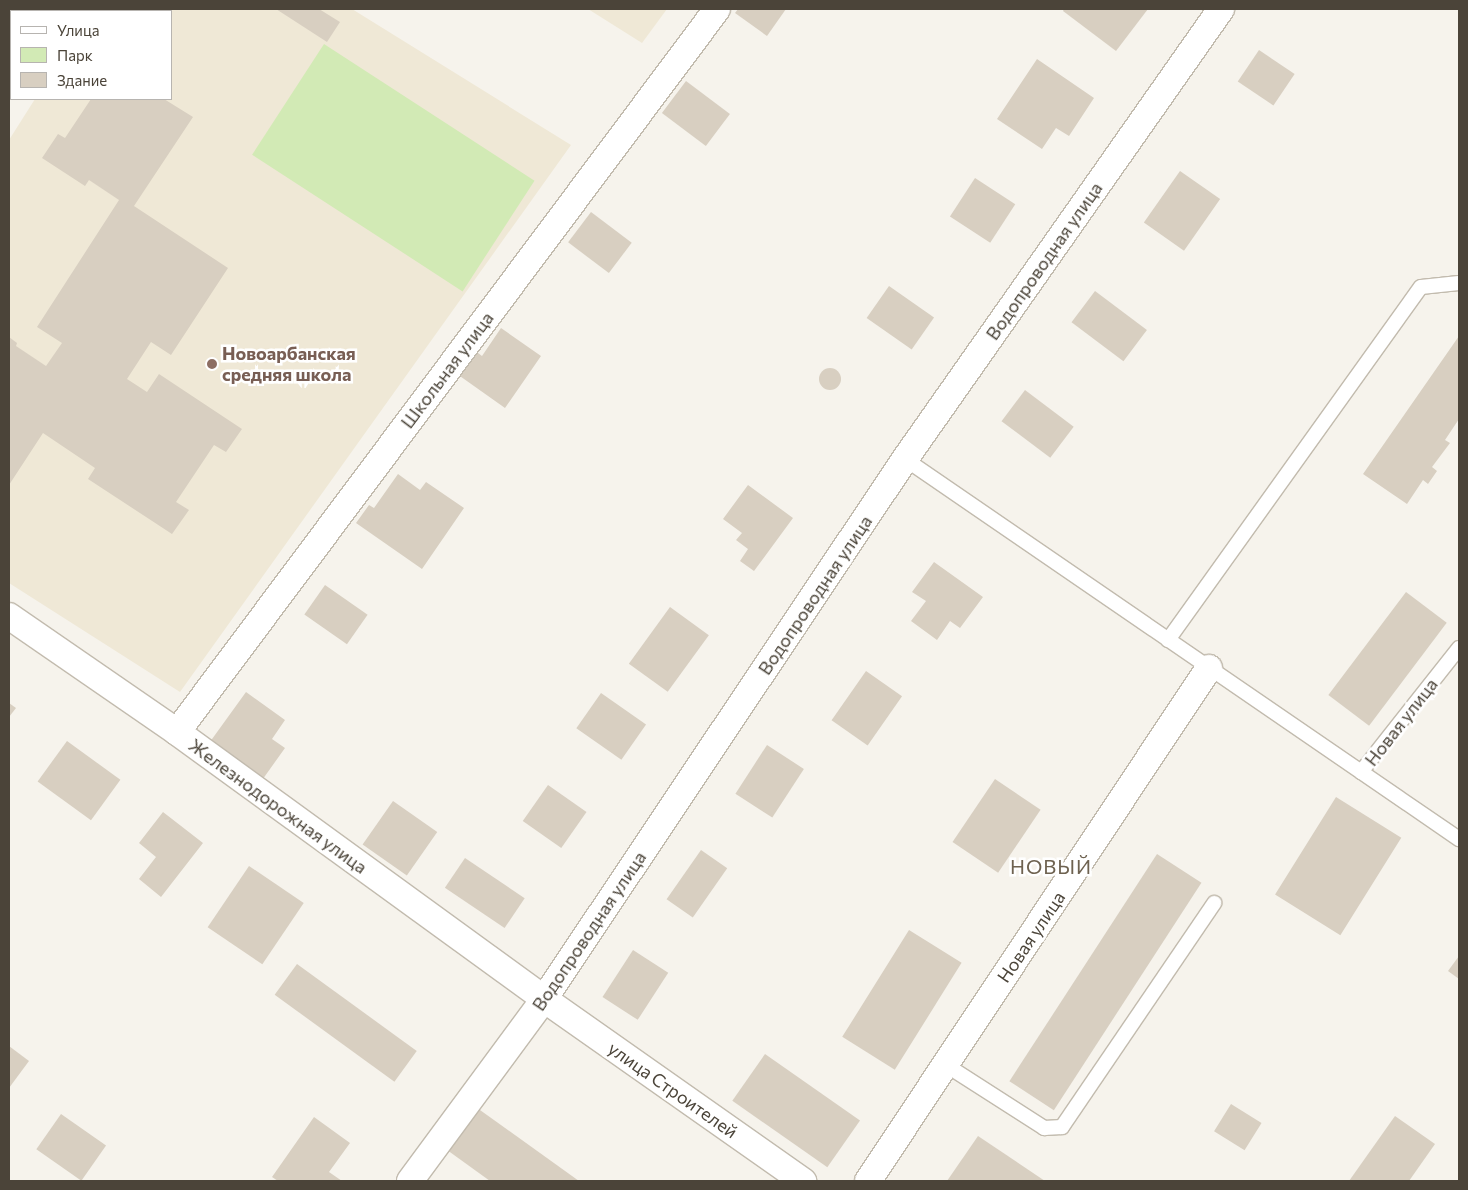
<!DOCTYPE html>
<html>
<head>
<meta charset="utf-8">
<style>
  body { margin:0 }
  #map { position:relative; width:1468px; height:1190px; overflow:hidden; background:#f6f3ec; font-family:Commissioner,sans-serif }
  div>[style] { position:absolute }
  .education>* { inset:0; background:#efe8d6 }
  .green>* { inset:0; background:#d2eab5; transform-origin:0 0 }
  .building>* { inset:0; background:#d8cfc1; transform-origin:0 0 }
  .round { border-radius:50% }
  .roads { filter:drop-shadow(1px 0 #c2bbae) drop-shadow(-1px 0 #c2bbae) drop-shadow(0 1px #c2bbae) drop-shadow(0 -1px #c2bbae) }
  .lane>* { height:14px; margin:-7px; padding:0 7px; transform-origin:7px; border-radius:7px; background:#fff }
  .street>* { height:26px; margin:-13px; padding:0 13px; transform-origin:13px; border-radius:13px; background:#fff }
  .dots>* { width:14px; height:14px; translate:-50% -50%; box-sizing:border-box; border:2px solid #fff; border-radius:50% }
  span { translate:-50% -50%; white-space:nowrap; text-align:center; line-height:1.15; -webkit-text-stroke:5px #fff; paint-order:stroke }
  .street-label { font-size:18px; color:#4b4439 }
  .education-label { font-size:18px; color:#785e54; font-weight:700 }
  .left { translate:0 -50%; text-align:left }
  .quarter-label { font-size:20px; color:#6e6250; letter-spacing:1px }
  .frame { position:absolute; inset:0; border:10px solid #4b4439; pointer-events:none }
  .legend { position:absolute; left:10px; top:10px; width:162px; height:90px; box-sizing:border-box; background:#fff; border:1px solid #b7b4b0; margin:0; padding:6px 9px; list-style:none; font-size:15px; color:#4b4439 }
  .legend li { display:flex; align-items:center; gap:10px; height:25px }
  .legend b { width:25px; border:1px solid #b7b4b0 }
</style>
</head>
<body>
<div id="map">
  <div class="education">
    <div style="clip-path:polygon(91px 9px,352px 9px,571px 145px,180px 692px,9px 583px,9px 140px,35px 99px,171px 99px,171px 11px,89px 11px)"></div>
    <div style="clip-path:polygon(588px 9px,667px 9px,642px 43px)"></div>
  </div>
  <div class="green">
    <div style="left:324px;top:44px;width:251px;height:132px;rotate:33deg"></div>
  </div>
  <div class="building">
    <div style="clip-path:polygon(276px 9px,319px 9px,340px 22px,327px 42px)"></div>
    <div style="clip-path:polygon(738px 9px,786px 9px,767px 36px,735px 13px)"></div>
    <div style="clip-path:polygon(1064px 9px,1148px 9px,1116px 51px,1063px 11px)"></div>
    <div style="left:1259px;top:50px;width:43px;height:38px;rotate:34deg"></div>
    <div style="clip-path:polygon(1037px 59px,1094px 98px,1069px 136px,1056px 128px,1042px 149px,997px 119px)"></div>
    <div style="left:686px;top:81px;width:55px;height:40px;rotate:37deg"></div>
    <div style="clip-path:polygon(91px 99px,164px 99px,193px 117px,134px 206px,228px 268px,171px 355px,151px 342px,127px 379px,147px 392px,159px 374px,242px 429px,226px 452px,214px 445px,176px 502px,189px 510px,172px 534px,88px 479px,95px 468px,43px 433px,9px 485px,9px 337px,17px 343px,16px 346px,46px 366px,62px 343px,37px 327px,119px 200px,89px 180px,85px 186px,42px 158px,58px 134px,65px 138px)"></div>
    <div style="left:1180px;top:171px;width:49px;height:63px;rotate:35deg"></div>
    <div style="left:975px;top:178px;width:48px;height:46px;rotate:33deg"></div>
    <div style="left:591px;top:212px;width:51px;height:38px;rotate:37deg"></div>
    <div style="left:889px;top:286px;width:55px;height:39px;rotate:35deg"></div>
    <div style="left:1095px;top:291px;width:65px;height:39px;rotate:37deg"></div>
    <div style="clip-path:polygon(501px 328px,541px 356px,505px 408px,457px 374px,474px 350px,482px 356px)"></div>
    <div style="clip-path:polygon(1459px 336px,1459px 419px,1445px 440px,1450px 443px,1432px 467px,1437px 471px,1428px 484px,1423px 480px,1407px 504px,1363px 474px)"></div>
    <div class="round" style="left:819px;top:368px;width:22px;height:22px"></div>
    <div style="left:1025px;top:390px;width:61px;height:39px;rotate:37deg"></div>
    <div style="clip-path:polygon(398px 474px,420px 490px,426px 482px,464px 508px,422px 569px,356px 523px,369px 505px,374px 508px)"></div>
    <div style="clip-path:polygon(748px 485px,793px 518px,754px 571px,740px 561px,748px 549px,736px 540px,742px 533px,723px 519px)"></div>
    <div style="clip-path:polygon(934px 562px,983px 597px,960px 628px,950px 621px,937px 640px,911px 621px,926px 601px,912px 592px)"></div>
    <div style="left:325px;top:585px;width:52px;height:36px;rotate:35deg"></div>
    <div style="left:1406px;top:592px;width:51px;height:129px;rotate:37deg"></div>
    <div style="left:670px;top:607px;width:48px;height:70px;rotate:36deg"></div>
    <div style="left:866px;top:671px;width:44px;height:60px;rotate:35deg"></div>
    <div style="clip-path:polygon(246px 692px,285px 720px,272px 739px,285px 748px,260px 783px,207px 746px)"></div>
    <div style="left:601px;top:693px;width:55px;height:43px;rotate:35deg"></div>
    <div style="clip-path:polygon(9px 703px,16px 708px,9px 717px)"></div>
    <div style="left:67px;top:741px;width:66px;height:50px;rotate:36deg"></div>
    <div style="left:767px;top:745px;width:44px;height:58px;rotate:33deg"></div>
    <div style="left:995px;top:779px;width:55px;height:76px;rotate:34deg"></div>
    <div style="left:548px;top:785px;width:47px;height:44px;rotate:35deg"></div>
    <div style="left:1336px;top:797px;width:77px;height:115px;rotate:32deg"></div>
    <div style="left:393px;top:801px;width:54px;height:53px;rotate:35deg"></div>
    <div style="clip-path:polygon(163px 812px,203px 843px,161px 897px,139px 879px,156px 857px,139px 843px)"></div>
    <div style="left:701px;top:850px;width:32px;height:60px;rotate:35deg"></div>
    <div style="left:1157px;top:854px;width:53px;height:271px;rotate:33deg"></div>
    <div style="left:465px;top:858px;width:72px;height:36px;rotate:34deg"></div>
    <div style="left:249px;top:866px;width:66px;height:74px;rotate:34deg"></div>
    <div style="left:909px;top:930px;width:62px;height:126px;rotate:32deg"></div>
    <div style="left:633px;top:950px;width:42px;height:56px;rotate:33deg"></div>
    <div style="clip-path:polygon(1459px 956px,1459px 979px,1448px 971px)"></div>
    <div style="left:297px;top:964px;width:148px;height:38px;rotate:36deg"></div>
    <div style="clip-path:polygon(9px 1046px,29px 1061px,9px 1088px)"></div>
    <div style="left:765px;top:1054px;width:116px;height:57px;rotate:35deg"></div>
    <div style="clip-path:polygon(466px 1100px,579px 1181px,490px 1181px,436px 1142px)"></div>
    <div style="left:1231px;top:1104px;width:36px;height:32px;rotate:32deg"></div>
    <div style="left:61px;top:1114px;width:55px;height:43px;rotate:35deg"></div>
    <div style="clip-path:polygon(1395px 1116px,1435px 1144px,1409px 1181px,1349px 1181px)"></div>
    <div style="clip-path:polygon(314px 1117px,350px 1143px,329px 1172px,342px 1181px,278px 1181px,272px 1177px)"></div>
    <div style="clip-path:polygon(978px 1136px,1045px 1181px,947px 1181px)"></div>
  </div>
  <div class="roads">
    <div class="lane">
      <div style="left:905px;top:459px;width:672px;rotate:34.45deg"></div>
      <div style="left:1168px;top:640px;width:434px;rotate:-54.4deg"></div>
      <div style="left:1421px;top:287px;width:38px;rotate:-6deg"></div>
      <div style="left:1361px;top:772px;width:158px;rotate:-51.7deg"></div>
      <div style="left:946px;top:1065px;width:117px;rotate:32.7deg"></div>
      <div style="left:1044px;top:1128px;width:18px;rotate:-3deg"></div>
      <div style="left:1062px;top:1127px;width:271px;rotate:-55.8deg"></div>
    </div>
    <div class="street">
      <div style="left:9px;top:616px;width:204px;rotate:34.6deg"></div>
      <div style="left:177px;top:732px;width:454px;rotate:36deg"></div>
      <div style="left:544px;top:999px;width:317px;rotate:35.1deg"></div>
      <div style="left:177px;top:732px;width:902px;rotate:-53.24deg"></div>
      <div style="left:410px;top:1181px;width:226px;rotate:-53.6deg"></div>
      <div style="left:544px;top:999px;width:650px;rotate:-56.24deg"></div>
      <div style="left:905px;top:459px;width:550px;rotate:-54.92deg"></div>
      <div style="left:868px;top:1181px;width:616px;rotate:-56.39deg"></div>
    </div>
  </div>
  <div class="dots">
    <div style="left:212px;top:364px;background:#8d6e63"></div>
  </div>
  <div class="street-label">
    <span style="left:1044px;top:261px;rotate:-55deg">Водопроводная улица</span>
    <span style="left:447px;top:370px;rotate:-53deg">Школьная улица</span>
    <span style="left:815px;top:595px;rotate:-56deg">Водопроводная улица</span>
    <span style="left:1401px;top:722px;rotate:-52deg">Новая улица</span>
    <span style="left:278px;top:806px;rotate:36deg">Железнодорожная улица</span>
    <span style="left:589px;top:931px;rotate:-56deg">Водопроводная улица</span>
    <span style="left:1031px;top:937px;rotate:-56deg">Новая улица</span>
    <span style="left:673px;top:1090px;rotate:35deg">улица Строителей</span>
  </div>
  <div class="education-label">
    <span class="left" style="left:222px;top:364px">Новоарбанская<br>средняя школа</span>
  </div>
  <div class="quarter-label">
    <span style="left:1051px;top:866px">НОВЫЙ</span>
  </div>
  <div class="frame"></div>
  <ul class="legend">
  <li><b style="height:6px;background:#fff"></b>Улица</li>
  <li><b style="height:14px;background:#d2eab5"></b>Парк</li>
  <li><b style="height:14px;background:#d8cfc1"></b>Здание</li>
  </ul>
</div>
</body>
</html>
